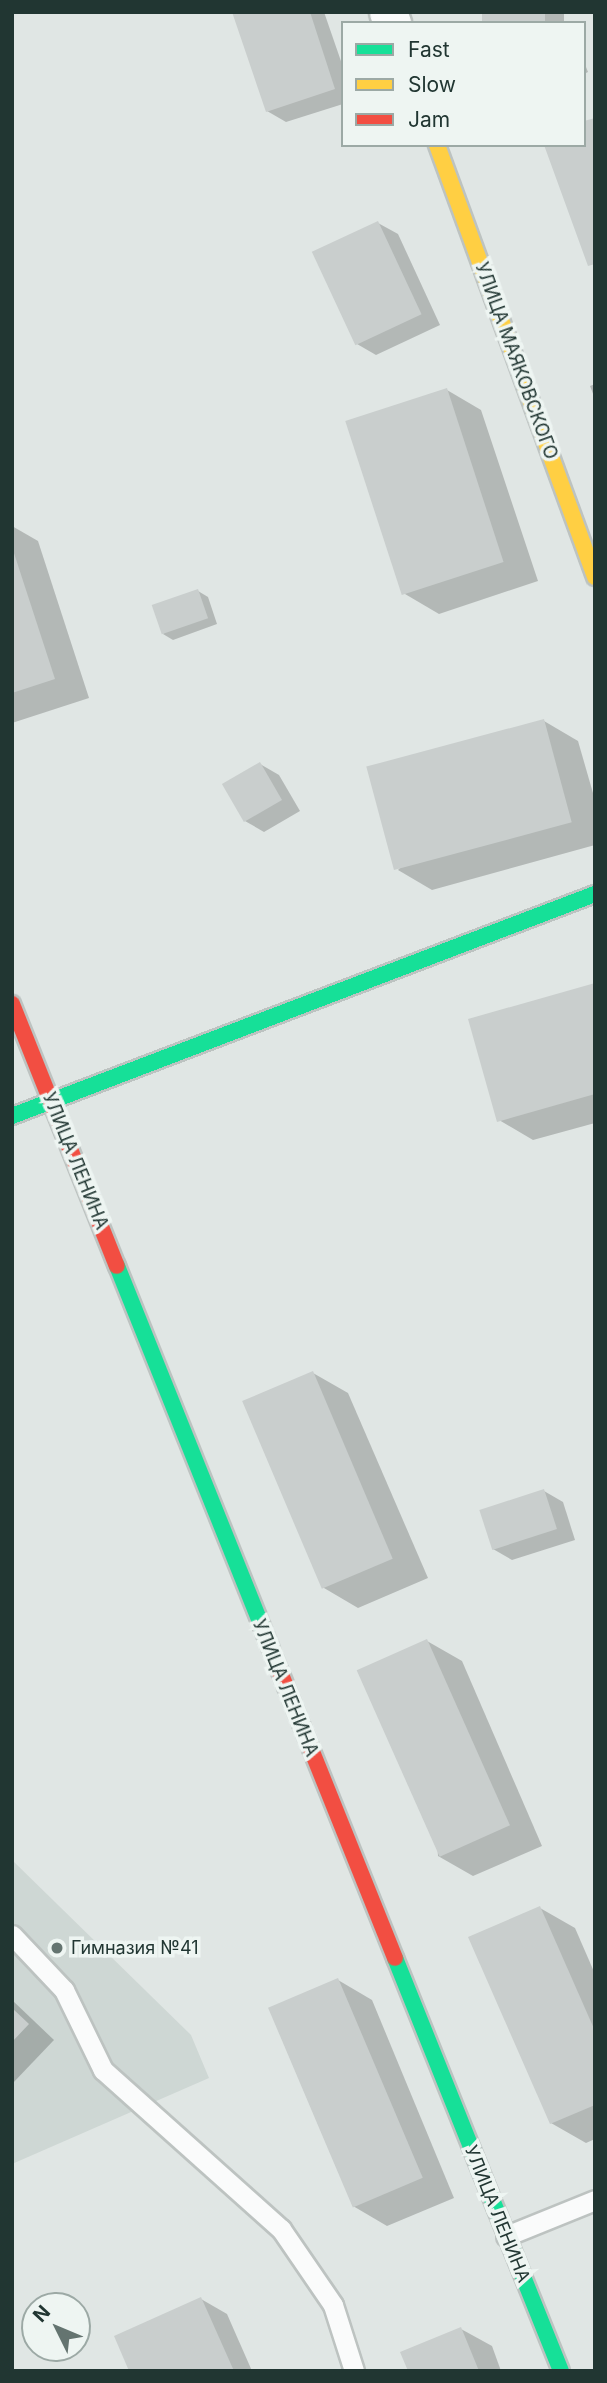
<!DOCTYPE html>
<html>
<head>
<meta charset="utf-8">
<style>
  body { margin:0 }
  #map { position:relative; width:607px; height:2383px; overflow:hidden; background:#e0e6e4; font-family:Inter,sans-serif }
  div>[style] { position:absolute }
  .built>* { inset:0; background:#ced7d4 }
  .shadow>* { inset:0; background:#0003; transform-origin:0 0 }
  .building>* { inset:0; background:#c9cecd; transform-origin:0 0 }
  .roads { filter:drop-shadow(2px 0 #bdc3c1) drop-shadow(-2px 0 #bdc3c1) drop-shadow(0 2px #bdc3c1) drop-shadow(0 -2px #bdc3c1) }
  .lane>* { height:19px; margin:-9.5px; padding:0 9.5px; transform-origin:9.5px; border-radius:9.5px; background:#fafbfb }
  .street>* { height:37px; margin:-18.5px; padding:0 18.5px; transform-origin:18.5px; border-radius:18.5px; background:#fafbfb }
  .fast>* { height:16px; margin:-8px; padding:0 8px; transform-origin:8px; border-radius:8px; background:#16e098 }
  .slow>* { height:16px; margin:-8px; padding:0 8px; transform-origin:8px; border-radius:8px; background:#ffcf43 }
  .jam>* { height:16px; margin:-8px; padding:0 8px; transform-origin:8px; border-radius:8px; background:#f24e42 }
  .dots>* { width:19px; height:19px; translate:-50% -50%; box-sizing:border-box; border:4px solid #eef5f2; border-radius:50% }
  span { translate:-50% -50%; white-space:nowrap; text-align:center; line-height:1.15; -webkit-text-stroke:7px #eef5f2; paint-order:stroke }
  .street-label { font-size:18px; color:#213632 }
  .poi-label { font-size:18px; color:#213632 }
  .left { translate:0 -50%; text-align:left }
  .frame { position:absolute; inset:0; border:14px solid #213632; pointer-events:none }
  .legend { position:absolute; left:341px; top:21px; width:245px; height:126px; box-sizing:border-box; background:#eef5f2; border:2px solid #9ca9a5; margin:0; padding:9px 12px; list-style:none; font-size:21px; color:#213632 }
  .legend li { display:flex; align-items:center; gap:14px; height:35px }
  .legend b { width:35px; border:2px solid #9ca9a5 }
  .north { position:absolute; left:21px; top:2292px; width:70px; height:70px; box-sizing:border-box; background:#eef5f2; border:2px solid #9ca9a5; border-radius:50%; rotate:313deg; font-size:19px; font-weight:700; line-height:28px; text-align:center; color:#213632 }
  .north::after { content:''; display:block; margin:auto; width:24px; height:32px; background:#647470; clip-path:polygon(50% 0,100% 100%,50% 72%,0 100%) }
</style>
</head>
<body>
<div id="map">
  <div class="built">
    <div style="clip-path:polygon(12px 1860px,191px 2035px,209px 2078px,12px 2164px)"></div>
  </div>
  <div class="shadow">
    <div style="clip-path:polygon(234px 12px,324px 12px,343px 67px,343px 104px,286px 122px,267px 111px)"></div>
    <div style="left:484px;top:12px;width:80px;height:12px"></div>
    <div style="clip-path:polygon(584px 62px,588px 72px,584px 74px)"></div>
    <div style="clip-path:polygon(378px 223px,398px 234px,440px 325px,376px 355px,357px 344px)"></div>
    <div style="clip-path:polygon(595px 384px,595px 399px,590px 386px)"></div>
    <div style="clip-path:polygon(447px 390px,481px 410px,538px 581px,439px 614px,405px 594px)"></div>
    <div style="clip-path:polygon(12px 526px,38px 541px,89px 698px,12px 723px)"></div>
    <div style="clip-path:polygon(198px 591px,208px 597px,217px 624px,173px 640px,163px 634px)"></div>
    <div style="clip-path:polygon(544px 721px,578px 741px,595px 800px,595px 845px,432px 890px,398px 870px)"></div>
    <div style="clip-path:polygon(260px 764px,279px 775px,300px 811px,264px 832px,245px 821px)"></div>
    <div style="clip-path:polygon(595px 985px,595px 1123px,533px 1140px,499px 1120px)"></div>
    <div style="clip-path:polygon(313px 1373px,348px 1393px,428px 1578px,358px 1608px,324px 1588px)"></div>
    <div style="clip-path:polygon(544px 1491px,563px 1502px,575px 1540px,512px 1560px,493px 1549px)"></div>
    <div style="clip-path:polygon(427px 1641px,462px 1661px,542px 1846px,473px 1876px,438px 1856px)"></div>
    <div style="clip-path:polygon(540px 1908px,575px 1928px,595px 1974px,595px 2139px,586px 2143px,551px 2123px)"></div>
    <div style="clip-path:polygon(338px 1980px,372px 2000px,454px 2198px,387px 2226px,353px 2206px)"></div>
    <div style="clip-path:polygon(12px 2000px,54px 2040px,12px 2084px)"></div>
    <div style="clip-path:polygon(201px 2299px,227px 2314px,252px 2371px,131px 2371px)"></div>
    <div style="clip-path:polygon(461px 2329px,492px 2346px,501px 2371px,410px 2371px)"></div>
  </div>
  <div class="building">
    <div style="clip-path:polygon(232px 12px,310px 12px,335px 89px,266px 112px)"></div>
    <div style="left:482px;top:12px;width:63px;height:12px"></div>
    <div style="clip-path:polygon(595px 118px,595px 264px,588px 266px,544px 145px,584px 145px,584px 121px)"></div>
    <div style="left:378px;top:221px;width:103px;height:73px;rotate:65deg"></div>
    <div style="left:447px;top:388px;width:183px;height:107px;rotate:72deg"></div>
    <div style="clip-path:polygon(12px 547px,55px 679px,12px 693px)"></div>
    <div style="left:198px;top:589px;width:31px;height:49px;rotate:71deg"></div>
    <div style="left:544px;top:719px;width:107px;height:184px;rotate:75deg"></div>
    <div style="left:260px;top:762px;width:44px;height:44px;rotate:60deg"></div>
    <div style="clip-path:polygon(595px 983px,595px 1094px,497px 1122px,468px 1019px)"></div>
    <div style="left:313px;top:1371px;width:204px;height:77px;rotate:67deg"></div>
    <div style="left:544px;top:1489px;width:42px;height:68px;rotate:72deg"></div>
    <div style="left:427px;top:1639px;width:204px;height:77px;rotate:66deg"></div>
    <div style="clip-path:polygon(540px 1906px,595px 2031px,595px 2105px,550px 2124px,468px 1937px)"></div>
    <div style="left:338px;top:1978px;width:217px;height:76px;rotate:67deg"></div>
    <div style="clip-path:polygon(12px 2008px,29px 2024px,12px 2042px)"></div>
    <div style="clip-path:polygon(201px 2297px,234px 2371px,129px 2371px,114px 2336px)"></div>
    <div style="clip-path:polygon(461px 2327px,479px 2371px,408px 2371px,400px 2352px)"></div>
  </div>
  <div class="roads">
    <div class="lane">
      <div style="left:12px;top:1935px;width:76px;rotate:46.6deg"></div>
      <div style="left:64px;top:1990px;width:89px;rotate:64deg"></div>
      <div style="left:103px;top:2070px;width:239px;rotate:41.8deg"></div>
      <div style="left:281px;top:2229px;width:92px;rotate:55.6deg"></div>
      <div style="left:333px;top:2305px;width:69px;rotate:72.3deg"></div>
      <div style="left:506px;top:2236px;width:96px;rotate:-22deg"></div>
    </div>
    <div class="street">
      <div style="left:388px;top:12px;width:12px;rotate:70deg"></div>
    </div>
    <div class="fast">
      <div style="left:12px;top:1116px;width:624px;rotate:-20.85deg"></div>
      <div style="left:117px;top:1266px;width:411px;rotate:68.1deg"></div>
      <div style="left:395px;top:1958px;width:445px;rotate:68.1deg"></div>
    </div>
    <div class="slow">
      <div style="left:437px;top:145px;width:460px;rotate:69.9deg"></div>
    </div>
    <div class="jam">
      <div style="left:12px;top:1004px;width:282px;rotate:68.2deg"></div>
      <div style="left:270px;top:1647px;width:335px;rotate:68.1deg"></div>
    </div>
  </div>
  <div class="dots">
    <div style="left:57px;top:1948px;background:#647470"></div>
  </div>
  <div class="street-label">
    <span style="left:516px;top:361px;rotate:70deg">УЛИЦА МАЯКОВСКОГО</span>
    <span style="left:75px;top:1161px;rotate:68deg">УЛИЦА ЛЕНИНА</span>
    <span style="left:285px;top:1688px;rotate:68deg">УЛИЦА ЛЕНИНА</span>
    <span style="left:497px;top:2214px;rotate:68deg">УЛИЦА ЛЕНИНА</span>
  </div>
  <div class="poi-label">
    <span class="left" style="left:71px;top:1948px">Гимназия №41</span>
  </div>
  <div class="frame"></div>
  <ul class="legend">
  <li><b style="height:9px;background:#16e098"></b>Fast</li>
  <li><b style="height:9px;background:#ffcf43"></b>Slow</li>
  <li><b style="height:9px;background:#f24e42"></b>Jam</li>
  </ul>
  <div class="north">N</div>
</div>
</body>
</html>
